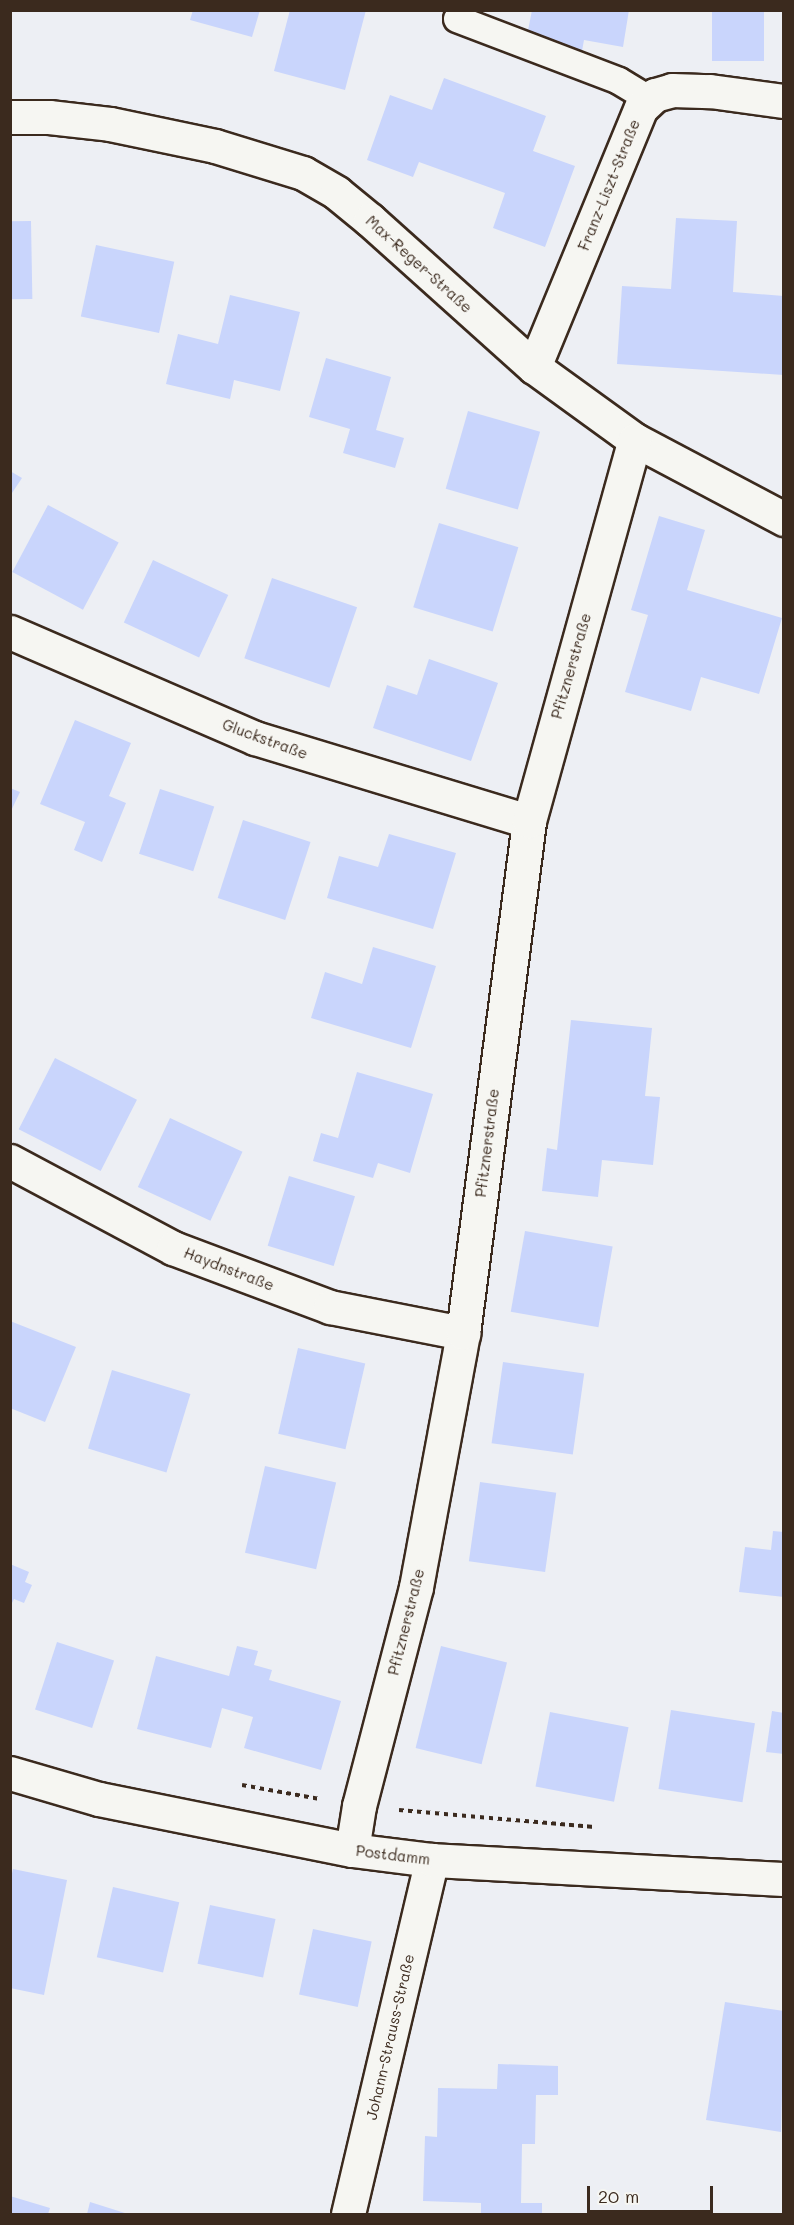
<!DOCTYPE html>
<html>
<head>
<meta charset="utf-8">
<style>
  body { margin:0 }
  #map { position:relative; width:794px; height:2225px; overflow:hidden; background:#edeff4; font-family:Mali,sans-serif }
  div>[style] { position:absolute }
  .building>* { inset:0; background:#c9d5fc; transform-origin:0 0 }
  .path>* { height:4px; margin-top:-2px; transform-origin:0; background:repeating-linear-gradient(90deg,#3b2a1e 0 4.5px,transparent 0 9px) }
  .roads { filter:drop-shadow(2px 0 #3b2a1e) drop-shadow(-2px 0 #3b2a1e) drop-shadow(0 2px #3b2a1e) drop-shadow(0 -2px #3b2a1e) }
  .lane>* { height:26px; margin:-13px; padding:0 13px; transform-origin:13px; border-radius:13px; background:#f6f6f2 }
  .street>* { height:33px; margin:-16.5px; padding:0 16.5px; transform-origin:16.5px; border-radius:16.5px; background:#f6f6f2 }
  .secondary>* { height:33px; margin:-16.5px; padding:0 16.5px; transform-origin:16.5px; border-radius:16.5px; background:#f6f6f2 }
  span { translate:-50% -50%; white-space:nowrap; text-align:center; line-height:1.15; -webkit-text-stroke:6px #f6f6f2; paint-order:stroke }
  .street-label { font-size:15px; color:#3b2a1e }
  .frame { position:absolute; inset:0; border:12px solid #3b2a1e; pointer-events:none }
  .scale { position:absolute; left:587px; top:2186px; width:126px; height:27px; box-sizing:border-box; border:3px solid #3b2a1e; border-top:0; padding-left:8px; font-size:18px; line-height:21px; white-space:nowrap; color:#3b2a1e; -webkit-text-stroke:4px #f6f6f2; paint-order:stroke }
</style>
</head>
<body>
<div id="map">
  <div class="building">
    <div style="clip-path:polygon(193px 10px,260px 10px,252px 37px,190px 20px)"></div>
    <div style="clip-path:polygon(290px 10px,366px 10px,345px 90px,274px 71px)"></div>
    <div style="clip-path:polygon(532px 10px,629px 10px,623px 47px,584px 40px,582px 51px,526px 41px)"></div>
    <div style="left:712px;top:10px;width:52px;height:51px"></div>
    <div style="clip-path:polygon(444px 78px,546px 116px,533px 151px,575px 166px,545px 247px,493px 228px,505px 193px,419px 162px,413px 177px,367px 160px,390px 95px,432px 110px)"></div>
    <div style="clip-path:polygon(676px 218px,737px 221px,733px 292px,784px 296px,784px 375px,617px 364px,622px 286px,671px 289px)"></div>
    <div style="left:31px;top:221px;width:78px;height:21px;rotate:89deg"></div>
    <div style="left:96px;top:245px;width:80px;height:73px;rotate:12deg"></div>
    <div style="clip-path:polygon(230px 295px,300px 312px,280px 391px,234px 380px,230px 399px,166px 384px,178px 334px,218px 344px)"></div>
    <div style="clip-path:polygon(326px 358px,391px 377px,376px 430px,404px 438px,395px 468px,343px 453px,350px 429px,309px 417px)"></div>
    <div style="left:468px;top:411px;width:75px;height:81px;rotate:16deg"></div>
    <div style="clip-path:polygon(10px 471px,22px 478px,10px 496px)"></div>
    <div style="left:48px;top:505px;width:80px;height:76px;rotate:28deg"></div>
    <div style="clip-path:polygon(659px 516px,705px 530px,687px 590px,782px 618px,759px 694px,701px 677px,691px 711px,625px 692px,648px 615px,631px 610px)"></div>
    <div style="left:439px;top:523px;width:83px;height:88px;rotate:17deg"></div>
    <div style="left:153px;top:560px;width:83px;height:69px;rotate:25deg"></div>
    <div style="left:272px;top:578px;width:90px;height:85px;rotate:19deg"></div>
    <div style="clip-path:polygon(429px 659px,498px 683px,471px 761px,373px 728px,387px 685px,417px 695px)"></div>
    <div style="clip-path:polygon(75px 720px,131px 743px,109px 796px,126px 803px,102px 862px,74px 850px,85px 822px,40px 804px)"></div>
    <div style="clip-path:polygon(10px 788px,20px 792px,10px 813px)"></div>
    <div style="left:160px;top:789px;width:57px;height:68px;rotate:18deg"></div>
    <div style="left:243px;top:820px;width:71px;height:82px;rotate:18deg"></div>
    <div style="clip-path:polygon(389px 834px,456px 853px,433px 929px,327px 898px,339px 856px,378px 867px)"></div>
    <div style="clip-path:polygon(373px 947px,436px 966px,411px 1048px,311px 1018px,325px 972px,362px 984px)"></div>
    <div style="clip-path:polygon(571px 1020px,652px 1028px,645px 1096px,660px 1097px,653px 1165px,602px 1160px,598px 1197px,542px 1191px,547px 1148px,557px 1150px)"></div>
    <div style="left:55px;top:1058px;width:92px;height:80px;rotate:27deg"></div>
    <div style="clip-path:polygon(357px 1072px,433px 1094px,410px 1173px,378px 1163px,373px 1178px,313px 1161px,321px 1133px,338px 1138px)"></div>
    <div style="left:170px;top:1118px;width:80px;height:76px;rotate:25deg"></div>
    <div style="left:289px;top:1176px;width:69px;height:73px;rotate:17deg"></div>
    <div style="left:525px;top:1231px;width:89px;height:82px;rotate:10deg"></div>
    <div style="clip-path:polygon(10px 1321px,76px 1347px,45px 1422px,10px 1408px)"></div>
    <div style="left:298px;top:1348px;width:69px;height:88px;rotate:13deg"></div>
    <div style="left:503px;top:1362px;width:82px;height:82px;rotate:8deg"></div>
    <div style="left:112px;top:1370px;width:82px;height:82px;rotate:17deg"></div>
    <div style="left:265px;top:1466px;width:73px;height:89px;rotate:13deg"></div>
    <div style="left:480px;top:1482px;width:77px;height:80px;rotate:8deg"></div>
    <div style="clip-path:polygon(773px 1531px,784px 1532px,784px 1597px,739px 1592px,745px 1547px,771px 1550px)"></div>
    <div style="clip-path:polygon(10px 1564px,29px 1572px,25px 1582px,32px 1585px,24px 1603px,14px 1599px,10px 1607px)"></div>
    <div style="left:57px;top:1642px;width:60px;height:71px;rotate:18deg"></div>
    <div style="clip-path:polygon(237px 1646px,258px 1651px,254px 1665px,272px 1670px,269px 1680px,341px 1701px,321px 1770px,244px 1748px,253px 1717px,222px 1708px,211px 1748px,137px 1729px,156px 1656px,229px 1676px)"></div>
    <div style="left:441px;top:1646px;width:68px;height:105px;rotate:14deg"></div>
    <div style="left:671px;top:1710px;width:85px;height:80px;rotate:9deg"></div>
    <div style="clip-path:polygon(772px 1711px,784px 1713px,784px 1754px,766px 1752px)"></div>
    <div style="left:550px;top:1712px;width:80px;height:76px;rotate:11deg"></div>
    <div style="clip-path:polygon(13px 1869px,67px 1880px,44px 1995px,10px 1988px,10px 1882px)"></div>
    <div style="left:113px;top:1887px;width:68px;height:72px;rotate:13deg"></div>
    <div style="left:210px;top:1905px;width:67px;height:60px;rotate:12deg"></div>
    <div style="left:313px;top:1929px;width:60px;height:67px;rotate:12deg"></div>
    <div style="clip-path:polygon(725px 2002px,784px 2011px,781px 2132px,706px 2120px)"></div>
    <div style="clip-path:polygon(498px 2064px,558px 2066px,558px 2095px,536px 2095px,535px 2144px,522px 2144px,521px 2203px,542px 2203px,542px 2214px,481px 2214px,481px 2203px,423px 2201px,425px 2136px,437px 2137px,438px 2088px,497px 2089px)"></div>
    <div style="clip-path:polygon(10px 2196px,50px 2208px,48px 2214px,10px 2214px)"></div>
    <div style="clip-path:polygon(90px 2202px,128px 2214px,87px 2214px)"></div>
  </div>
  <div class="path">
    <div style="left:242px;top:1785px;width:79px;rotate:10.2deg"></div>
    <div style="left:399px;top:1810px;width:196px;rotate:5deg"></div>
  </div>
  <div class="roads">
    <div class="lane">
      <div style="left:457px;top:19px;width:173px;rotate:20.9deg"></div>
      <div style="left:619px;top:81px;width:37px;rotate:31deg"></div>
    </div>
    <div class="street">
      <div style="left:10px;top:117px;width:39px"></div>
      <div style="left:49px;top:117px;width:61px;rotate:6.5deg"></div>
      <div style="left:110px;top:124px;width:107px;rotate:11.8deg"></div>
      <div style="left:215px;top:146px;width:92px;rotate:17.1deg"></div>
      <div style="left:303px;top:173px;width:39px;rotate:30deg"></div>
      <div style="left:337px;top:193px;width:43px;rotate:39.3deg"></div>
      <div style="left:370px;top:220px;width:220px;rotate:41.9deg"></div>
      <div style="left:534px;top:367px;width:125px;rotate:35.9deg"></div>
      <div style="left:635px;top:440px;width:169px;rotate:27.9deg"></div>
      <div style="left:534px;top:367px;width:280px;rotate:-67.6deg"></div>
      <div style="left:641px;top:108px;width:19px;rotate:-43deg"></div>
      <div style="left:655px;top:95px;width:18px;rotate:-16deg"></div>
      <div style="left:672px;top:90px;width:38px;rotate:2deg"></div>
      <div style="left:710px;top:91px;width:75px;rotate:7.7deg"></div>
      <div style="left:10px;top:632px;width:267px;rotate:23.4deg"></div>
      <div style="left:255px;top:738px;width:286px;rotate:16.9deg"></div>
      <div style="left:10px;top:1161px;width:185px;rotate:28.1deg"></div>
      <div style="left:173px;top:1248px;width:168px;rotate:20.6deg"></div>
      <div style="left:330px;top:1307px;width:136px;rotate:11.1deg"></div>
      <div style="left:352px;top:1850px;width:45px;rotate:-81deg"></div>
      <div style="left:359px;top:1806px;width:226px;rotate:-75.4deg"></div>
      <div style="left:416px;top:1587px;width:258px;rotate:-79.5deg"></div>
      <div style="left:463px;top:1333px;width:516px;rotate:-82.65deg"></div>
      <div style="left:529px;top:821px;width:395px;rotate:-74.5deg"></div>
      <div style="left:348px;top:2214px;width:364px;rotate:-76.7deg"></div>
    </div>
    <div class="secondary">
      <div style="left:10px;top:1773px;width:93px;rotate:16.3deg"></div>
      <div style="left:99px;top:1799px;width:258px;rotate:11.4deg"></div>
      <div style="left:352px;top:1850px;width:81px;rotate:7.1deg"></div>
      <div style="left:432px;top:1860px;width:353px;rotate:3.1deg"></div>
    </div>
  </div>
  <div class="street-label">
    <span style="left:609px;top:185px;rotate:-68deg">Franz-Liszt-Straße</span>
    <span style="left:419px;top:264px;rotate:42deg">Max-Reger-Straße</span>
    <span style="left:571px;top:666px;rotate:-74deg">Pfitznerstraße</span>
    <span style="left:265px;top:739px;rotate:20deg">Gluckstraße</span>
    <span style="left:487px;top:1143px;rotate:-83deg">Pfitznerstraße</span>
    <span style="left:229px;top:1269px;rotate:21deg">Haydnstraße</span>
    <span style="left:406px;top:1622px;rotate:-76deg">Pfitznerstraße</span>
    <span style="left:393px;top:1855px;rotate:7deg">Postdamm</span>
    <span style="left:390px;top:2037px;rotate:-77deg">Johann-Strauss-Straße</span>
  </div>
  <div class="frame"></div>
  <div class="scale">20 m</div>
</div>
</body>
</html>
